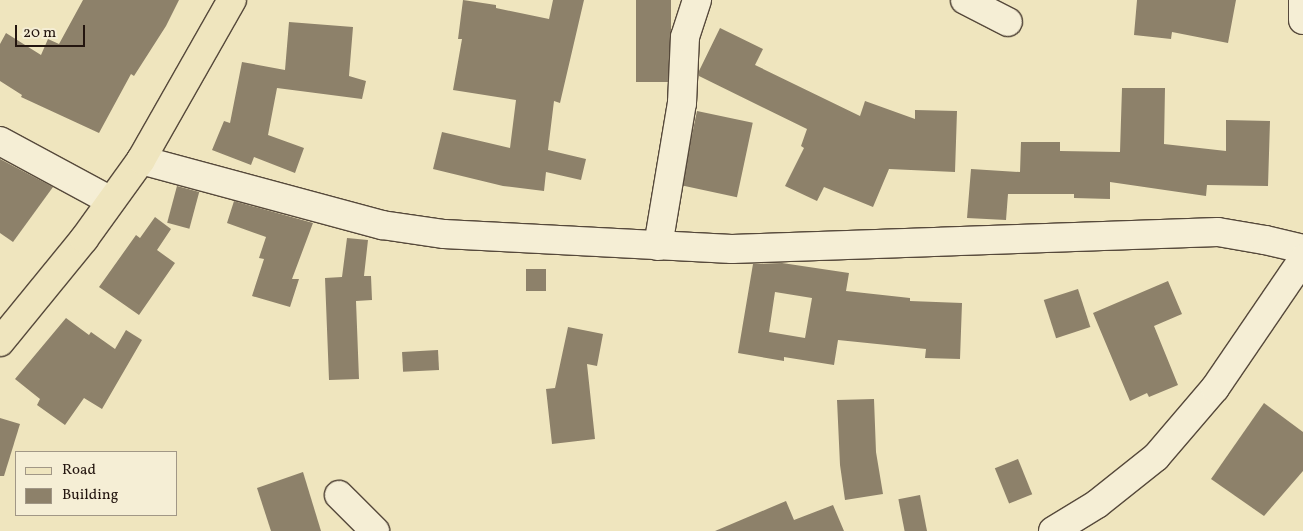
<!DOCTYPE html>
<html>
<head>
<meta charset="utf-8">
<style>
  body { margin:0 }
  #map { position:relative; width:1303px; height:531px; overflow:hidden; background:#efe5be; font-family:Vollkorn,serif }
  div>[style] { position:absolute }
  .building>* { inset:0; background:#8d816a; transform-origin:0 0 }
  .roads { filter:drop-shadow(1px 0 #56493b) drop-shadow(-1px 0 #56493b) drop-shadow(0 1px #56493b) drop-shadow(0 -1px #56493b) }
  .minor>* { height:28px; margin:-14px; padding:0 14px; transform-origin:14px; border-radius:14px; background:#f5eed5 }
  .major>* { height:28px; margin:-14px; padding:0 14px; transform-origin:14px; border-radius:14px; background:#efe5be }
  span { translate:-50% -50%; white-space:nowrap; text-align:center; line-height:1.15; -webkit-text-stroke:4.5px #f5eed5; paint-order:stroke }
  .legend { position:absolute; left:15px; top:451px; width:162px; height:65px; box-sizing:border-box; background:#f5eed5; border:1px solid #a19786; margin:0; padding:6px 9px; list-style:none; font-size:15px; color:#23150f }
  .legend li { display:flex; align-items:center; gap:10px; height:25px }
  .legend b { width:25px; border:1px solid #a19786 }
  .scale { position:absolute; left:15px; top:25px; width:70px; height:22px; box-sizing:border-box; border:2px solid #23150f; border-top:0; padding-left:6px; font-size:15px; line-height:18px; white-space:nowrap; color:#23150f; -webkit-text-stroke:4px #f5eed5; paint-order:stroke }
</style>
</head>
<body>
<div id="map">
  <div class="building">
    <div style="clip-path:polygon(83px 0,179px 0,166px 26px,134px 76px,131px 74px,99px 133px,21px 97px,22px 95px,0 81px,0 44px,6px 33px,41px 55px,48px 39px,59px 44px)"></div>
    <div style="clip-path:polygon(463px 0,496px 5px,496px 8px,549px 19px,553px 0,584px 0,560px 103px,554px 101px,548px 150px,586px 159px,581px 180px,546px 172px,544px 191px,503px 186px,433px 169px,442px 132px,510px 148px,516px 100px,453px 90px,462px 39px,458px 39px)"></div>
    <div style="left:636px;top:0;width:35px;height:82px"></div>
    <div style="clip-path:polygon(1137px 0,1236px 0,1228px 43px,1172px 32px,1171px 39px,1134px 35px)"></div>
    <div style="clip-path:polygon(289px 22px,353px 27px,349px 76px,366px 81px,362px 99px,277px 88px,268px 135px,304px 148px,295px 173px,254px 157px,251px 165px,212px 150px,224px 121px,230px 123px,242px 62px,285px 70px)"></div>
    <div style="clip-path:polygon(720px 28px,763px 49px,755px 65px,860px 116px,865px 101px,915px 119px,915px 110px,957px 111px,955px 172px,889px 169px,873px 207px,824px 187px,817px 201px,785px 186px,804px 148px,801px 146px,807px 129px,699px 76px,699px 71px)"></div>
    <div style="clip-path:polygon(1122px 88px,1165px 88px,1164px 144px,1226px 151px,1226px 120px,1270px 121px,1268px 186px,1207px 185px,1206px 196px,1110px 182px,1110px 199px,1074px 198px,1074px 194px,1008px 194px,1006px 220px,967px 218px,971px 169px,1020px 172px,1021px 142px,1060px 142px,1060px 151px,1120px 152px)"></div>
    <div style="left:697px;top:111px;width:57px;height:76px;rotate:12deg"></div>
    <div style="clip-path:polygon(0 159px,53px 187px,13px 242px,0 233px)"></div>
    <div style="left:177px;top:186px;width:23px;height:38px;rotate:15deg"></div>
    <div style="clip-path:polygon(234px 201px,313px 223px,292px 279px,299px 279px,290px 307px,252px 296px,264px 259px,259px 258px,266px 237px,227px 223px)"></div>
    <div style="clip-path:polygon(155px 217px,171px 229px,157px 250px,175px 263px,139px 315px,99px 287px,136px 235px,140px 238px)"></div>
    <div style="clip-path:polygon(347px 238px,368px 240px,364px 276px,371px 276px,372px 300px,356px 301px,359px 379px,329px 380px,325px 278px,342px 277px)"></div>
    <div style="clip-path:polygon(evenodd,782px 263px,849px 273px,846px 291px,910px 298px,910px 301px,962px 303px,960px 359px,925px 358px,926px 349px,838px 340px,834px 365px,784px 357px,784px 361px,738px 353px,753px 264px,782px 263px,775px 292px,812px 298px,805px 338px,769px 332px,775px 292px)"></div>
    <div style="left:526px;top:269px;width:20px;height:22px"></div>
    <div style="clip-path:polygon(1168px 281px,1182px 314px,1154px 326px,1178px 385px,1149px 397px,1147px 393px,1130px 401px,1093px 313px)"></div>
    <div style="left:1078px;top:289px;width:40px;height:36px;rotate:72deg"></div>
    <div style="clip-path:polygon(66px 318px,89px 335px,91px 332px,115px 349px,126px 330px,142px 340px,102px 409px,84px 398px,65px 425px,37px 405px,40px 399px,15px 379px)"></div>
    <div style="clip-path:polygon(568px 327px,603px 334px,597px 366px,587px 364px,595px 439px,552px 444px,546px 389px,555px 388px)"></div>
    <div style="left:438px;top:350px;width:20px;height:36px;rotate:87deg"></div>
    <div style="clip-path:polygon(874px 399px,876px 452px,883px 494px,845px 500px,840px 465px,837px 400px)"></div>
    <div style="clip-path:polygon(1264px 403px,1303px 432px,1303px 471px,1264px 516px,1211px 479px)"></div>
    <div style="clip-path:polygon(0 418px,20px 424px,4px 476px,0 476px)"></div>
    <div style="left:1018px;top:459px;width:38px;height:25px;rotate:68deg"></div>
    <div style="clip-path:polygon(303px 472px,321px 531px,271px 531px,257px 488px)"></div>
    <div style="left:920px;top:495px;width:37px;height:22px;rotate:79deg"></div>
    <div style="clip-path:polygon(786px 501px,794px 520px,833px 505px,844px 531px,715px 531px)"></div>
  </div>
  <div class="roads">
    <div class="minor">
      <div style="left:965px;top:0;width:48px;rotate:27.1deg"></div>
      <div style="left:1303px;top:0;width:20px;rotate:90deg"></div>
      <div style="left:0;top:141px;width:126px;rotate:28.4deg"></div>
      <div style="left:141px;top:160px;width:250px;rotate:15.1deg"></div>
      <div style="left:382px;top:225px;width:63px;rotate:8.3deg"></div>
      <div style="left:444px;top:234px;width:288px;rotate:3deg"></div>
      <div style="left:732px;top:249px;width:486px;rotate:-2deg"></div>
      <div style="left:1218px;top:232px;width:48px;rotate:9.7deg"></div>
      <div style="left:1265px;top:240px;width:39px;rotate:13deg"></div>
      <div style="left:658px;top:246px;width:145px;rotate:-80.5deg"></div>
      <div style="left:682px;top:103px;width:66px;rotate:-87.4deg"></div>
      <div style="left:685px;top:37px;width:39px;rotate:-72deg"></div>
      <div style="left:339px;top:495px;width:51px;rotate:45deg"></div>
      <div style="left:1053px;top:531px;width:52px;rotate:-31.5deg"></div>
      <div style="left:1097px;top:504px;width:75px;rotate:-38.5deg"></div>
      <div style="left:1156px;top:457px;width:91px;rotate:-49.5deg"></div>
      <div style="left:1215px;top:388px;width:156px;rotate:-55.7deg"></div>
    </div>
    <div class="major">
      <div style="left:0;top:342px;width:133px;rotate:-50.8deg"></div>
      <div style="left:84px;top:239px;width:97px;rotate:-54.2deg"></div>
      <div style="left:141px;top:160px;width:184px;rotate:-60.4deg"></div>
    </div>
  </div>
  <ul class="legend">
  <li><b style="height:6px;background:#efe5be"></b>Road</li>
  <li><b style="height:14px;background:#8d816a"></b>Building</li>
  </ul>
  <div class="scale">20 m</div>
</div>
</body>
</html>
